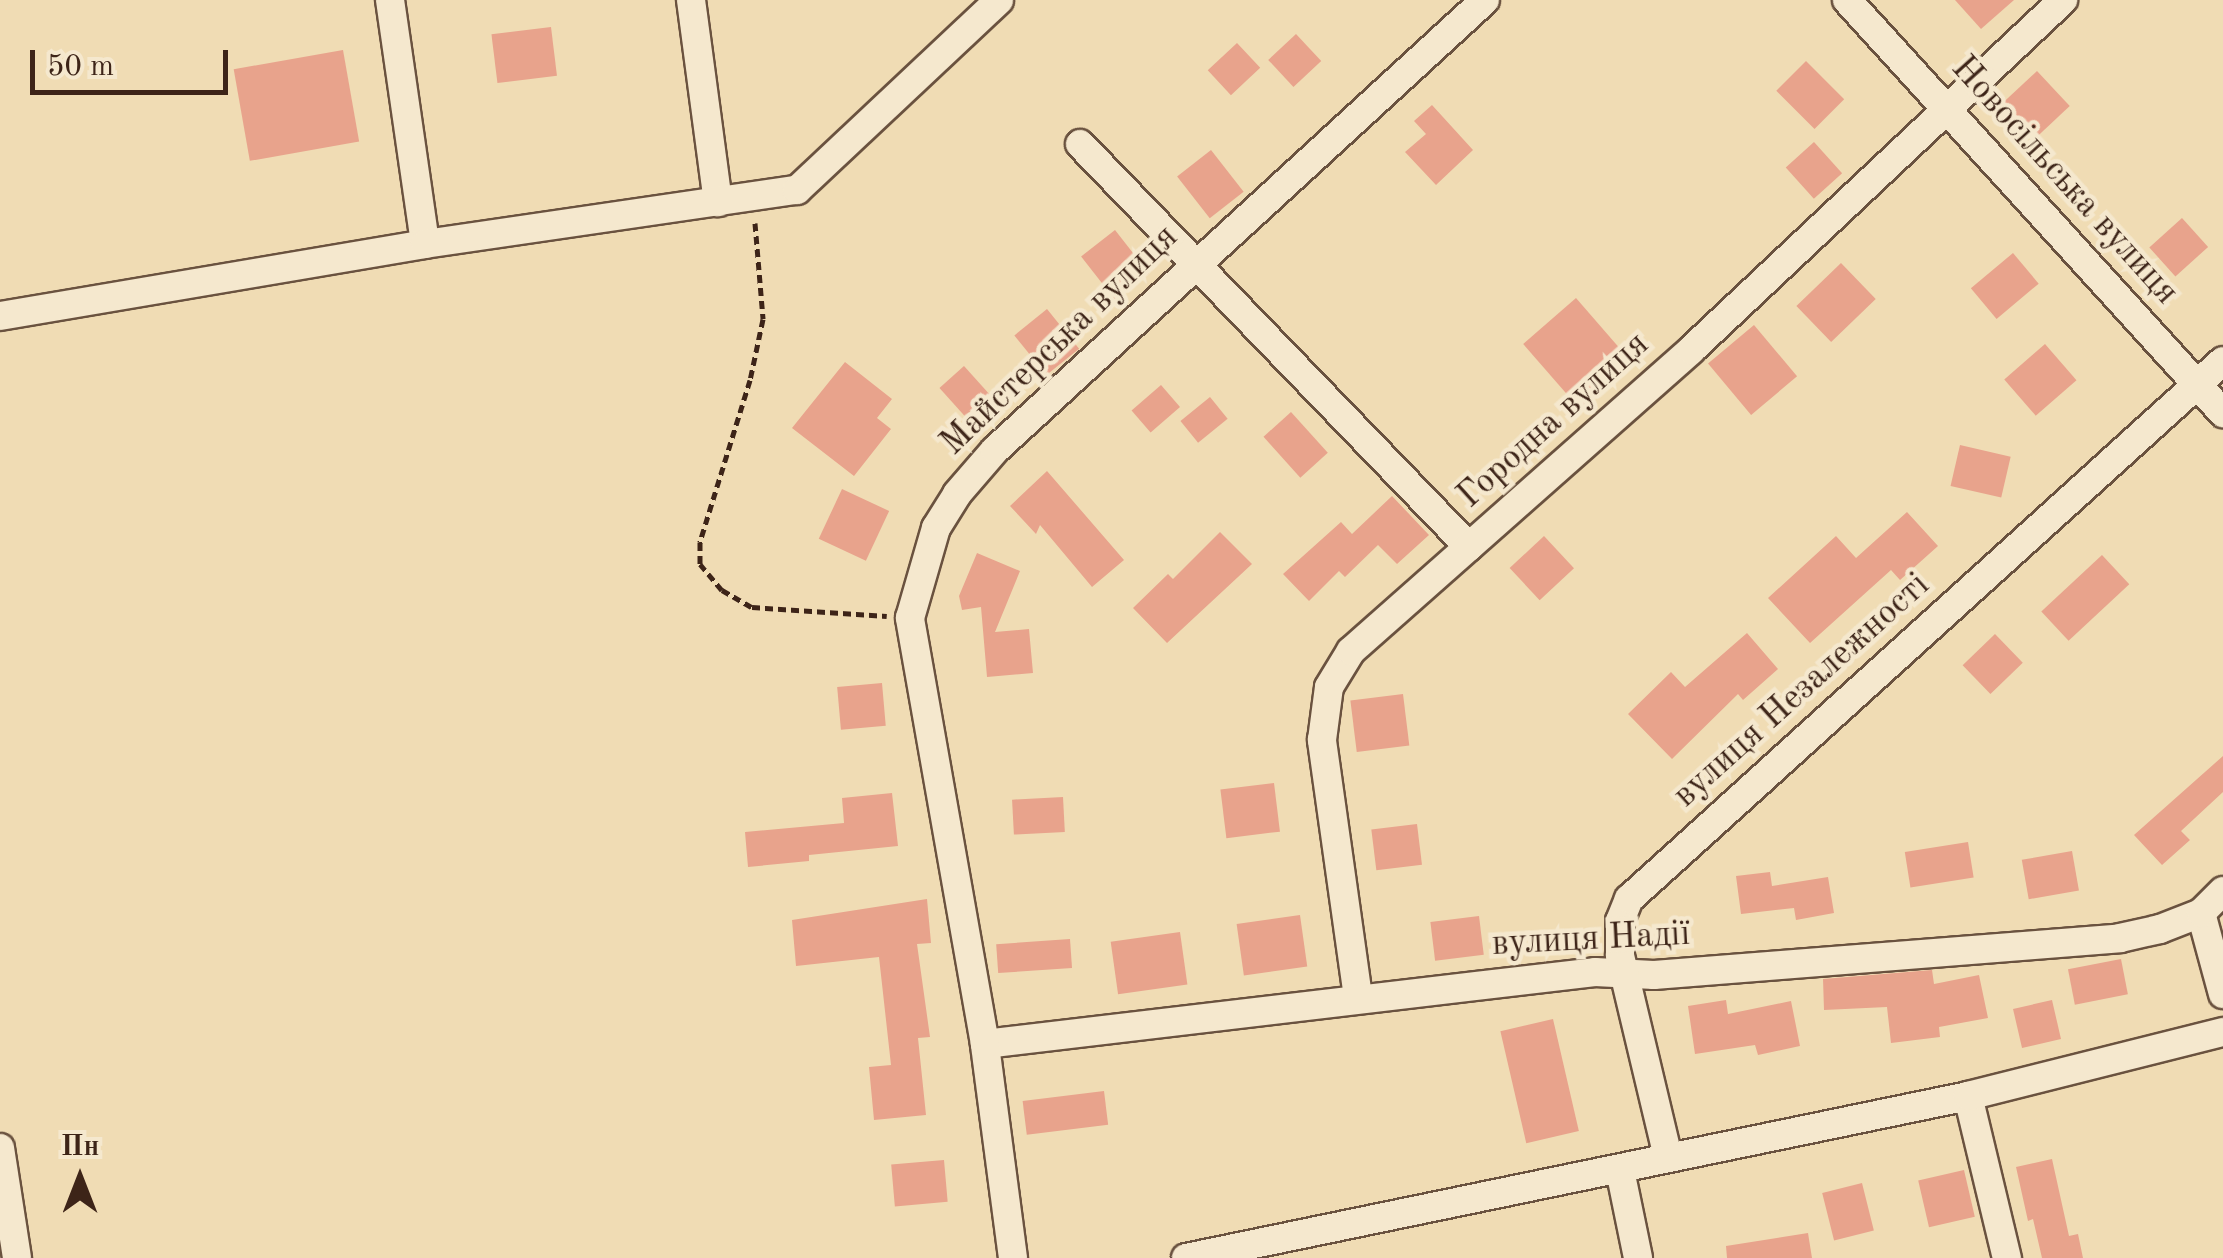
<!DOCTYPE html>
<html>
<head>
<meta charset="utf-8">
<style>
  body { margin:0 }
  #map { position:relative; width:2223px; height:1258px; overflow:hidden; background:#f0dcb4; font-family:"Old Standard TT",serif }
  div>[style] { position:absolute }
  .building>* { inset:0; background:#e8a38c; transform-origin:0 0 }
  .path>* { height:5px; margin-top:-2.5px; transform-origin:0; background:repeating-linear-gradient(90deg,#3d2418 0 8px,transparent 0 13px) }
  .roads { filter:drop-shadow(2px 0 #6a523f) drop-shadow(-2px 0 #6a523f) drop-shadow(0 2px #6a523f) drop-shadow(0 -2px #6a523f) }
  .minor>* { height:28px; margin:-14px; padding:0 14px; transform-origin:14px; border-radius:14px; background:#f5e8ce }
  span { translate:-50% -50%; white-space:nowrap; text-align:center; line-height:1.15; -webkit-text-stroke:9px #f5e8ce; paint-order:stroke }
  .street-label { font-size:35px; color:#3d2418 }
  .north { position:absolute; left:30px; top:1128px; width:100px; height:100px; -webkit-text-stroke:8px #f5e8ce; paint-order:stroke; rotate:0deg; font-size:28px; font-weight:700; line-height:40px; text-align:center; color:#3d2418 }
  .north::after { content:''; display:block; margin:auto; width:35px; height:45px; background:#3d2418; clip-path:polygon(50% 0,100% 100%,50% 72%,0 100%) }
  .scale { position:absolute; left:30px; top:50px; width:198px; height:45px; box-sizing:border-box; border:5px solid #3d2418; border-top:0; padding-left:12px; font-size:30px; line-height:35px; white-space:nowrap; color:#3d2418; -webkit-text-stroke:8px #f5e8ce; paint-order:stroke }
</style>
</head>
<body>
<div id="map">
  <div class="building">
    <div style="clip-path:polygon(1955px 0,2014px 0,1981px 29px)"></div>
    <div style="left:551px;top:27px;width:49px;height:60px;rotate:83deg"></div>
    <div style="left:1296px;top:34px;width:37px;height:38px;rotate:47deg"></div>
    <div style="left:1237px;top:43px;width:34px;height:40px;rotate:47deg"></div>
    <div style="left:343px;top:50px;width:93px;height:111px;rotate:80deg"></div>
    <div style="left:1806px;top:61px;width:54px;height:42px;rotate:45deg"></div>
    <div style="left:2037px;top:71px;width:48px;height:47px;rotate:47deg"></div>
    <div style="clip-path:polygon(1432px 105px,1473px 150px,1436px 185px,1405px 152px,1426px 134px,1414px 121px)"></div>
    <div style="left:1814px;top:142px;width:42px;height:38px;rotate:48deg"></div>
    <div style="left:1211px;top:150px;width:53px;height:43px;rotate:52deg"></div>
    <div style="left:2182px;top:218px;width:39px;height:44px;rotate:48deg"></div>
    <div style="left:1115px;top:230px;width:55px;height:43px;rotate:52deg"></div>
    <div style="left:2013px;top:253px;width:40px;height:55px;rotate:50deg"></div>
    <div style="left:1841px;top:263px;width:50px;height:62px;rotate:46deg"></div>
    <div style="left:1576px;top:298px;width:88px;height:70px;rotate:49deg"></div>
    <div style="left:1047px;top:309px;width:51px;height:42px;rotate:51deg"></div>
    <div style="left:1754px;top:325px;width:67px;height:60px;rotate:50deg"></div>
    <div style="left:2045px;top:344px;width:48px;height:54px;rotate:49deg"></div>
    <div style="clip-path:polygon(845px 362px,892px 399px,877px 418px,891px 429px,854px 476px,792px 428px)"></div>
    <div style="left:964px;top:366px;width:38px;height:33px;rotate:48deg"></div>
    <div style="left:1161px;top:385px;width:29px;height:39px;rotate:49deg"></div>
    <div style="left:1210px;top:397px;width:28px;height:38px;rotate:51deg"></div>
    <div style="left:1291px;top:412px;width:55px;height:37px;rotate:48deg"></div>
    <div style="left:1960px;top:445px;width:52px;height:42px;rotate:13deg"></div>
    <div style="clip-path:polygon(1047px 471px,1124px 560px,1092px 587px,1040px 525px,1036px 534px,1010px 506px)"></div>
    <div style="left:842px;top:489px;width:52px;height:55px;rotate:25deg"></div>
    <div style="clip-path:polygon(1392px 496px,1429px 535px,1397px 564px,1378px 545px,1345px 577px,1339px 571px,1309px 601px,1283px 574px,1341px 522px,1352px 534px)"></div>
    <div style="clip-path:polygon(1907px 512px,1938px 546px,1900px 580px,1891px 570px,1810px 643px,1768px 598px,1836px 536px,1856px 558px)"></div>
    <div style="clip-path:polygon(1220px 532px,1252px 564px,1167px 643px,1133px 608px,1168px 574px,1173px 579px)"></div>
    <div style="left:1544px;top:536px;width:44px;height:47px;rotate:47deg"></div>
    <div style="clip-path:polygon(977px 553px,1020px 571px,995px 632px,1029px 629px,1033px 673px,987px 677px,981px 607px,962px 610px,959px 596px)"></div>
    <div style="left:2102px;top:555px;width:40px;height:83px;rotate:47deg"></div>
    <div style="clip-path:polygon(1747px 633px,1778px 669px,1743px 700px,1738px 694px,1672px 759px,1628px 714px,1671px 672px,1685px 687px)"></div>
    <div style="left:1995px;top:634px;width:40px;height:45px;rotate:46deg"></div>
    <div style="left:882px;top:683px;width:43px;height:45px;rotate:85deg"></div>
    <div style="left:1403px;top:694px;width:52px;height:53px;rotate:83deg"></div>
    <div style="clip-path:polygon(2223px 756px,2223px 792px,2181px 831px,2190px 840px,2162px 865px,2134px 835px)"></div>
    <div style="left:1274px;top:783px;width:49px;height:54px;rotate:83deg"></div>
    <div style="clip-path:polygon(892px 793px,898px 846px,809px 855px,809px 861px,748px 867px,745px 832px,844px 823px,842px 798px)"></div>
    <div style="left:1063px;top:797px;width:35px;height:51px;rotate:87deg"></div>
    <div style="left:1417px;top:824px;width:41px;height:46px;rotate:83deg"></div>
    <div style="left:1968px;top:842px;width:36px;height:64px;rotate:81deg"></div>
    <div style="left:2072px;top:851px;width:40px;height:51px;rotate:80deg"></div>
    <div style="clip-path:polygon(1770px 872px,1772px 886px,1828px 877px,1834px 913px,1796px 920px,1794px 908px,1741px 914px,1736px 876px)"></div>
    <div style="clip-path:polygon(927px 899px,931px 943px,917px 944px,930px 1037px,918px 1038px,926px 1115px,874px 1120px,869px 1067px,891px 1065px,879px 957px,796px 966px,792px 920px)"></div>
    <div style="left:1300px;top:915px;width:52px;height:64px;rotate:82deg"></div>
    <div style="left:1479px;top:916px;width:39px;height:49px;rotate:83deg"></div>
    <div style="left:1180px;top:932px;width:53px;height:70px;rotate:82deg"></div>
    <div style="left:1070px;top:939px;width:29px;height:74px;rotate:86deg"></div>
    <div style="left:2121px;top:959px;width:36px;height:54px;rotate:79deg"></div>
    <div style="clip-path:polygon(1932px 970px,1934px 984px,1979px 975px,1988px 1018px,1939px 1027px,1940px 1037px,1891px 1043px,1887px 1007px,1824px 1010px,1823px 979px)"></div>
    <div style="clip-path:polygon(1726px 1000px,1728px 1014px,1791px 1001px,1800px 1046px,1758px 1055px,1755px 1045px,1695px 1054px,1688px 1006px)"></div>
    <div style="left:2052px;top:1000px;width:40px;height:40px;rotate:77deg"></div>
    <div style="left:1553px;top:1019px;width:115px;height:54px;rotate:77deg"></div>
    <div style="left:1104px;top:1091px;width:34px;height:82px;rotate:83deg"></div>
    <div style="clip-path:polygon(2052px 1159px,2069px 1236px,2078px 1234px,2083px 1258px,2042px 1258px,2033px 1219px,2028px 1221px,2016px 1167px)"></div>
    <div style="left:944px;top:1160px;width:42px;height:53px;rotate:85deg"></div>
    <div style="left:1964px;top:1170px;width:48px;height:47px;rotate:77deg"></div>
    <div style="left:1862px;top:1183px;width:49px;height:41px;rotate:76deg"></div>
    <div style="clip-path:polygon(1808px 1233px,1812px 1258px,1727px 1258px,1726px 1246px)"></div>
  </div>
  <div class="path">
    <div style="left:755px;top:223px;width:96px;rotate:85.2deg"></div>
    <div style="left:763px;top:319px;width:62px;rotate:102deg"></div>
    <div style="left:750px;top:380px;width:170px;rotate:107.2deg"></div>
    <div style="left:700px;top:542px;width:22px;rotate:90deg"></div>
    <div style="left:700px;top:564px;width:34px;rotate:50deg"></div>
    <div style="left:722px;top:590px;width:34px;rotate:30deg"></div>
    <div style="left:752px;top:607px;width:135px;rotate:3.8deg"></div>
  </div>
  <div class="roads">
    <div class="minor">
      <div style="left:390px;top:0;width:246px;rotate:81.8deg"></div>
      <div style="left:691px;top:0;width:204px;rotate:82.4deg"></div>
      <div style="left:1847px;top:0;width:559px;rotate:47.68deg"></div>
      <div style="left:1080px;top:144px;width:560px;rotate:46.01deg"></div>
      <div style="left:0;top:316px;width:431px;rotate:-9.6deg"></div>
      <div style="left:425px;top:244px;width:376px;rotate:-8.3deg"></div>
      <div style="left:797px;top:190px;width:277px;rotate:-43.2deg"></div>
      <div style="left:2201px;top:913px;width:84px;rotate:74.8deg"></div>
      <div style="left:1358px;top:997px;width:260px;rotate:-98deg"></div>
      <div style="left:1322px;top:740px;width:53px;rotate:-82.5deg"></div>
      <div style="left:1329px;top:687px;width:42px;rotate:-58.6deg"></div>
      <div style="left:1351px;top:651px;width:454px;rotate:-41.5deg"></div>
      <div style="left:1691px;top:350px;width:511px;rotate:-43.25deg"></div>
      <div style="left:985px;top:1044px;width:614px;rotate:-6.73deg"></div>
      <div style="left:1595px;top:972px;width:59px;rotate:2.9deg"></div>
      <div style="left:1654px;top:975px;width:467px;rotate:-4.5deg"></div>
      <div style="left:2120px;top:938px;width:41px;rotate:-12.7deg"></div>
      <div style="left:2160px;top:929px;width:44px;rotate:-21.3deg"></div>
      <div style="left:2201px;top:913px;width:31px;rotate:-45deg"></div>
      <div style="left:1968px;top:1096px;width:167px;rotate:76.5deg"></div>
      <div style="left:0;top:1148px;width:111px;rotate:81.2deg"></div>
      <div style="left:1668px;top:1157px;width:208px;rotate:-103.4deg"></div>
      <div style="left:1620px;top:955px;width:34px;rotate:-90deg"></div>
      <div style="left:1620px;top:921px;width:24px;rotate:-68deg"></div>
      <div style="left:1629px;top:899px;width:801px;rotate:-42.17deg"></div>
      <div style="left:1620px;top:1170px;width:90px;rotate:78.4deg"></div>
      <div style="left:1013px;top:1258px;width:216px;rotate:-97.5deg"></div>
      <div style="left:985px;top:1044px;width:433px;rotate:-100deg"></div>
      <div style="left:910px;top:618px;width:94px;rotate:-73.9deg"></div>
      <div style="left:936px;top:528px;width:40px;rotate:-58deg"></div>
      <div style="left:957px;top:494px;width:58px;rotate:-49.2deg"></div>
      <div style="left:995px;top:450px;width:665px;rotate:-42.56deg"></div>
      <div style="left:1186px;top:1258px;width:799px;rotate:-11.7deg"></div>
      <div style="left:1968px;top:1096px;width:263px;rotate:-14.1deg"></div>
    </div>
  </div>
  <div class="street-label">
    <span style="left:2064px;top:181px;rotate:48deg">Новосільська вулиця</span>
    <span style="left:1060px;top:341px;rotate:-44deg">Майстерська вулиця</span>
    <span style="left:1554px;top:421px;rotate:-42deg">Городна вулиця</span>
    <span style="left:1802px;top:691px;rotate:-42deg">вулиця Незалежності</span>
    <span style="left:1591px;top:940px;rotate:-3deg">вулиця Надії</span>
  </div>
  <div class="north">Пн</div>
  <div class="scale">50 m</div>
</div>
</body>
</html>
